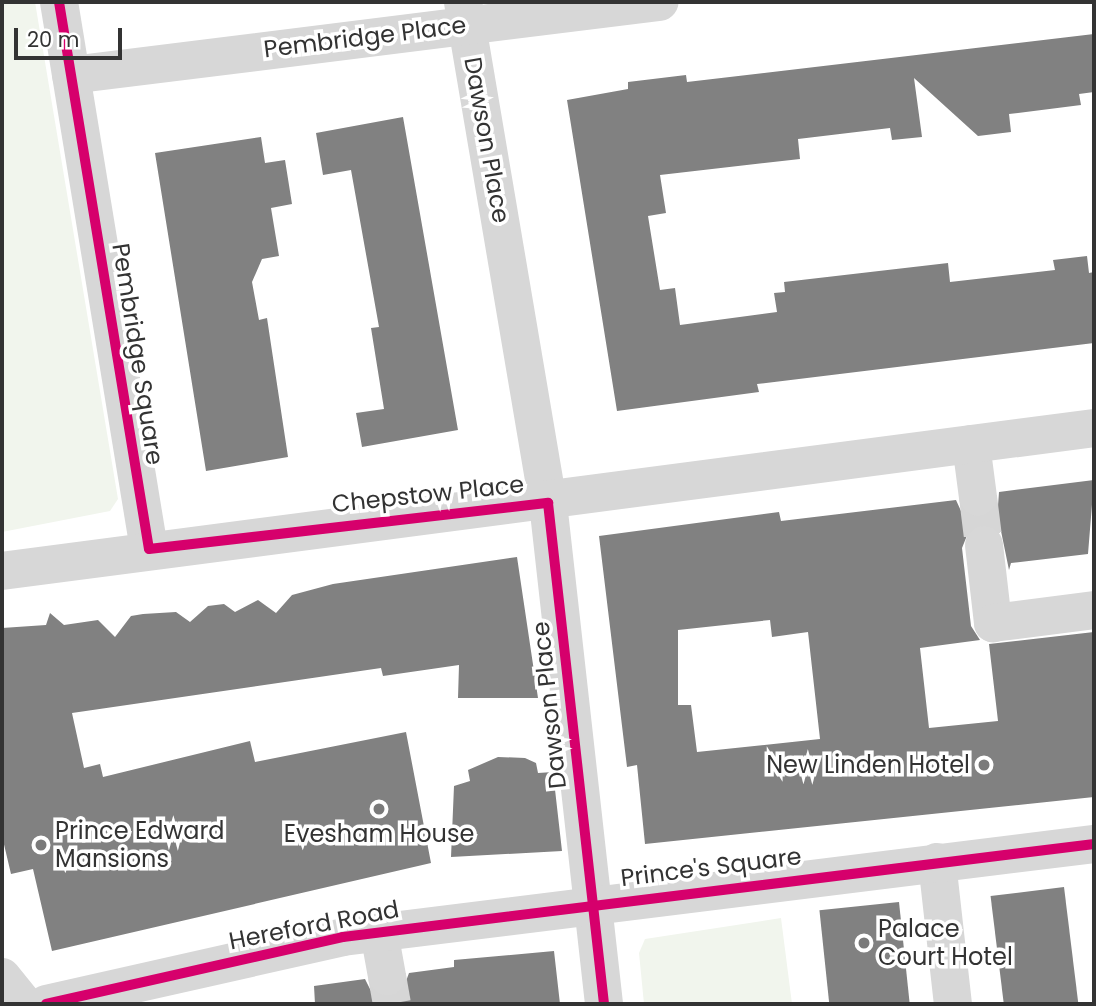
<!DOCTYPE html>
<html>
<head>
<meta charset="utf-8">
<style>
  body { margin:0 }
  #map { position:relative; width:1096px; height:1006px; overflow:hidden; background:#fff; font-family:Poppins,sans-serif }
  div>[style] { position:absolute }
  .green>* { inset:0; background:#f1f5ed }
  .building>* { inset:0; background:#818181; transform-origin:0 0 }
  .minor-tunnel>* { height:38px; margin-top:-19px; transform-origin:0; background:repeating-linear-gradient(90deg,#d6d6d6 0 38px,transparent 0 57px) }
  .minor>* { height:38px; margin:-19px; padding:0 19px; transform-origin:19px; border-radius:19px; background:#d7d7d7 }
  .cycleway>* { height:10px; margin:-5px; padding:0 5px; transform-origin:5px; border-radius:5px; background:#d6006c }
  .dots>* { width:19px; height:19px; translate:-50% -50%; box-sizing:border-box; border:4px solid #fff; border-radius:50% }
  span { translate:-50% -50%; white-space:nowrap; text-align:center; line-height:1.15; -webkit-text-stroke:7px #fff; paint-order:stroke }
  .street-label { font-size:24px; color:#333 }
  .poi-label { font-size:24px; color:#333 }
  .right { translate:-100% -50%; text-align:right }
  .left { translate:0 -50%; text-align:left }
  .frame { position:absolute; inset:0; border:4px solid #333; pointer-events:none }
  .scale { position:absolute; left:14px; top:28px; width:108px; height:32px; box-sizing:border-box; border:4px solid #333; border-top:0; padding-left:9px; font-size:21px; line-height:24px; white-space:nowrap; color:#333; -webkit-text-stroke:5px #fff; paint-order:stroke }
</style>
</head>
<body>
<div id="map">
  <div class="green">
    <div style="clip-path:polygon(2px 2px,35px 2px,118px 499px,110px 511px,2px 532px)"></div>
    <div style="clip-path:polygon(781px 918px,792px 1004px,644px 1004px,639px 953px,645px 939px)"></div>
  </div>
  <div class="building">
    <div style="clip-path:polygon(1094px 34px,1094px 92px,1079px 94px,1081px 105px,1009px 114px,1011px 132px,978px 136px,914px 78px,922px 137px,892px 140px,890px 128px,798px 139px,800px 159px,660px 175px,666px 213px,648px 216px,660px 290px,675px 288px,680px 325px,777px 312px,774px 293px,785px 292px,784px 282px,948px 263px,950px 282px,1055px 270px,1053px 260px,1087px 256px,1089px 273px,1094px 272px,1094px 343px,757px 384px,759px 392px,617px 411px,567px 100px,628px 89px,628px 82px,686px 75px,687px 82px)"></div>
    <div style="clip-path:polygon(403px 117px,458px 430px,362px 447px,356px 413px,384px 409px,371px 328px,379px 327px,351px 170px,323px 175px,316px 133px)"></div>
    <div style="clip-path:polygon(261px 137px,265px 163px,285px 160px,292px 204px,271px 208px,279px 256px,262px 259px,252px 282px,259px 320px,267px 318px,288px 457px,206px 471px,155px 153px)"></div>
    <div style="clip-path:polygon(evenodd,1094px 480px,1088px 554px,1011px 563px,1009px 570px,1001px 531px,982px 523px,970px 528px,962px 548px,971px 626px,980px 640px,920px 648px,929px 728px,998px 721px,989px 644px,1094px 632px,1094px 797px,645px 844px,637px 765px,627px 767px,599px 536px,779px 512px,781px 521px,956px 500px,961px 511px,980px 519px,998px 506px,999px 492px,1094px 480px,770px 620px,772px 637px,808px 632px,820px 739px,697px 752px,691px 705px,678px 705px,678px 630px,770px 620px)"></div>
    <div style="clip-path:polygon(517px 557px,538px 698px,458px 698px,459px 665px,383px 676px,381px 668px,72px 713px,84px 768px,100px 764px,103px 777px,250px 741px,255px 762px,406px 732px,431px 863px,52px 951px,33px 869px,11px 874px,2px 836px,2px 628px,46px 625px,50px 613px,64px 625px,98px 620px,115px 637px,131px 616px,143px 614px,176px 612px,190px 622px,208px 606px,224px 604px,235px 612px,258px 600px,276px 613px,292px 595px,333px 584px)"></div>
    <div style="clip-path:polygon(498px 757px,525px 758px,536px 763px,538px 773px,553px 772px,562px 851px,451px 857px,454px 786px,470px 781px,468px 770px)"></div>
    <div style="left:1064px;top:887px;width:118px;height:74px;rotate:83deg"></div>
    <div style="left:899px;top:902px;width:103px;height:80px;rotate:84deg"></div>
    <div style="clip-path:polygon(554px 951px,560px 1004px,315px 1004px,314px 986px,365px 979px,371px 991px,390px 998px,402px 992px,409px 973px,454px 967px,454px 960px)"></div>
  </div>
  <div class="minor-tunnel">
    <div style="left:978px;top:497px;width:48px;rotate:82.9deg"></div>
    <div style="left:387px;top:976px;width:28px;rotate:80deg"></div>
  </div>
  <div class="minor">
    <div style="left:59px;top:2px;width:554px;rotate:80.66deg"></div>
    <div style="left:463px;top:2px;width:508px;rotate:80.37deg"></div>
    <div style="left:548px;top:503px;width:504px;rotate:83.62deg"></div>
    <div style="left:71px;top:75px;width:593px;rotate:-7.08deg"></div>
    <div style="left:971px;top:444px;width:53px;rotate:82.5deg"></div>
    <div style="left:984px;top:545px;width:79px;rotate:83.4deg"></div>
    <div style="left:993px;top:623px;width:102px;rotate:-7.3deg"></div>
    <div style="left:2px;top:571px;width:1101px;rotate:-7.46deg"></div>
    <div style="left:937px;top:862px;width:143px;rotate:83.6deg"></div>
    <div style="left:379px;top:932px;width:45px;rotate:79.7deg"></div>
    <div style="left:2px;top:977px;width:35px;rotate:51deg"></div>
    <div style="left:46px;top:1004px;width:304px;rotate:-12.7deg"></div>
    <div style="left:343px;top:937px;width:757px;rotate:-7.06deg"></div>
  </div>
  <div class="cycleway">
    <div style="left:59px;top:2px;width:554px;rotate:80.66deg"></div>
    <div style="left:149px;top:549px;width:402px;rotate:-6.6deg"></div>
    <div style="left:548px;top:503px;width:504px;rotate:83.62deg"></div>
    <div style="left:46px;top:1004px;width:304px;rotate:-12.7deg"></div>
    <div style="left:343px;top:937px;width:757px;rotate:-7.06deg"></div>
  </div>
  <div class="dots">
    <div style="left:984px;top:765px;background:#7a7a7a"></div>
    <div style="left:379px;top:809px;background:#7a7a7a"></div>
    <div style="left:41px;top:845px;background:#7a7a7a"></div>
    <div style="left:864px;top:943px;background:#7a7a7a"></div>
  </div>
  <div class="street-label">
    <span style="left:365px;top:37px;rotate:-7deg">Pembridge Place</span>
    <span style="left:487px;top:140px;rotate:80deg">Dawson Place</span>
    <span style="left:138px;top:354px;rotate:81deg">Pembridge Square</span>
    <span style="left:428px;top:494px;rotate:-6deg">Chepstow Place</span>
    <span style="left:549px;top:705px;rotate:-96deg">Dawson Place</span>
    <span style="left:711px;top:867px;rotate:-7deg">Prince's Square</span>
    <span style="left:314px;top:925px;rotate:-11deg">Hereford Road</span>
  </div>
  <div class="poi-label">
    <span class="right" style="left:970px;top:765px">New Linden Hotel</span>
    <span class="left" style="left:55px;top:845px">Prince Edward<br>Mansions</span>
    <span style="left:379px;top:834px">Evesham House</span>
    <span class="left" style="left:878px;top:943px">Palace<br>Court Hotel</span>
  </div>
  <div class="frame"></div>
  <div class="scale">20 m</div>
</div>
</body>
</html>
